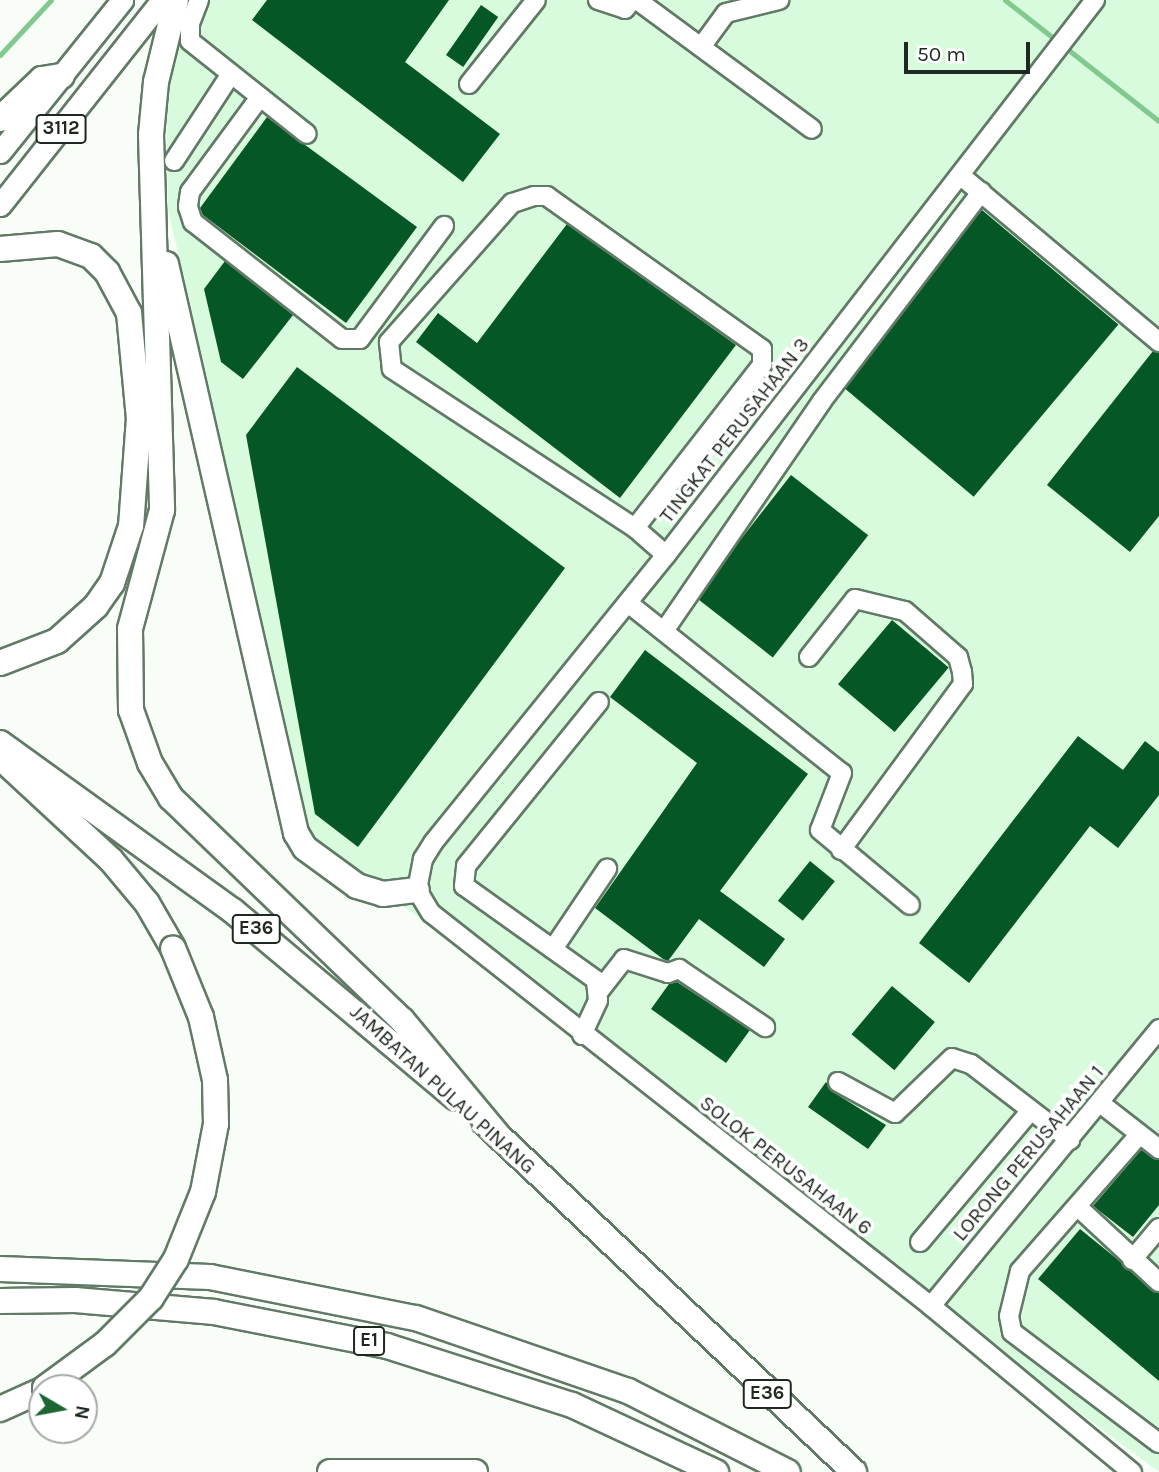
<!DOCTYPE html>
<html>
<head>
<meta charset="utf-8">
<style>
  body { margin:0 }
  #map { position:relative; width:1159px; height:1472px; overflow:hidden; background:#f8fdf8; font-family:Karla,sans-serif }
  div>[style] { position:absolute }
  .built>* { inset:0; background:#d8fbdd }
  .stream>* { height:5px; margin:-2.5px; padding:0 2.5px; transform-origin:2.5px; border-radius:2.5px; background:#82c990 }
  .building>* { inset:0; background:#055725; transform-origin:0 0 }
  .roads { filter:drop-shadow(2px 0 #617a65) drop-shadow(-2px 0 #617a65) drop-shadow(0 2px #617a65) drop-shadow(0 -2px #617a65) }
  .minor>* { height:18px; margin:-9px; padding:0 9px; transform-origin:9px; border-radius:9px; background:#fff }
  .major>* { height:21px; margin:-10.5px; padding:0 10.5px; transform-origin:10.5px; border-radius:10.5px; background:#fff }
  .highway>* { height:24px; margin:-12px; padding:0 12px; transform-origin:12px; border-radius:12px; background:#fff }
  .bridges { filter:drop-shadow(2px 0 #617a65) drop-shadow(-2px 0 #617a65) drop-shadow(0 2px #617a65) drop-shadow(0 -2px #617a65) }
  .highway-bridge>* { height:24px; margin:-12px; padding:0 12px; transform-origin:12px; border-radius:12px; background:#fff }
  span { translate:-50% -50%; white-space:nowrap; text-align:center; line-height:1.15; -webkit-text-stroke:7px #fff; paint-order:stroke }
  .shield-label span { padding:2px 5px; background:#fff; border:2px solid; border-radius:5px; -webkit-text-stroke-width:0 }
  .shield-label { font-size:19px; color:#1e2820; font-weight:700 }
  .street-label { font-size:21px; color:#1e2820 }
  .north { position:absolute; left:28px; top:1374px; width:70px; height:70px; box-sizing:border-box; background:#fff; border:2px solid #a5a9a6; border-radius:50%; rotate:100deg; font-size:19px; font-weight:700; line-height:28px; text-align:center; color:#1e2820 }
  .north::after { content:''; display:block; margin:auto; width:24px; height:32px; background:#1d6633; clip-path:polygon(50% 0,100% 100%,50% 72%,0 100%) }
  .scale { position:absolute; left:904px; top:42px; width:126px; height:32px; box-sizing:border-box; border:4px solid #1e2820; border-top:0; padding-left:9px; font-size:21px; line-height:24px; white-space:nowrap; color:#1e2820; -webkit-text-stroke:5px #fff; paint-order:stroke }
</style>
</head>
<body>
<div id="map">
  <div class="built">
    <div style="clip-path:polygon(192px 0,1159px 0,1159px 1472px,311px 837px,168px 209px,166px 93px)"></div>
  </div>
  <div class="stream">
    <div style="left:1005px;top:0;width:196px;rotate:38.2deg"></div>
    <div style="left:0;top:55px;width:75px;rotate:-47.2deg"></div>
  </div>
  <div class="building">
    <div style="clip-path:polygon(267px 0,449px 0,405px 62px,500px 134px,463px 182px,252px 20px)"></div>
    <div style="left:481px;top:5px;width:21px;height:61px;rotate:35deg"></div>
    <div style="clip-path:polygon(267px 117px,417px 227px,346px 323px,203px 215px,200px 208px)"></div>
    <div style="left:982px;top:210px;width:178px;height:225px;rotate:40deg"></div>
    <div style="clip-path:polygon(567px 224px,736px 345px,620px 498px,416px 342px,438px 313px,477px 343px)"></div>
    <div style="clip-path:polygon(225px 261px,293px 315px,243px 379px,221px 362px,204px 289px)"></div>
    <div style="clip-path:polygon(1153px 351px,1159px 353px,1159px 516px,1130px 552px,1047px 485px)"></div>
    <div style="clip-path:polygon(297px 367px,565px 568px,358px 847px,315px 814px,246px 435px)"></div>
    <div style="left:791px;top:475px;width:98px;height:155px;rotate:38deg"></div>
    <div style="left:892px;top:620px;width:74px;height:84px;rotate:40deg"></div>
    <div style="clip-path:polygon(645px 650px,808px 774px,720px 891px,785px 939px,764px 967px,699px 919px,668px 961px,663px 959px,595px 908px,697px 763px,610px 697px)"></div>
    <div style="clip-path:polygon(1078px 736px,1123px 770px,1145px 741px,1159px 752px,1159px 795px,1118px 848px,1090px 826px,969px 983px,919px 943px)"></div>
    <div style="left:810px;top:861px;width:32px;height:51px;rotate:39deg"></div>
    <div style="clip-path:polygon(677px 982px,750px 1030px,726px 1063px,651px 1009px,669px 984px)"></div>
    <div style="left:892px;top:986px;width:56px;height:63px;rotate:40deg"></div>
    <div style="clip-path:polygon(826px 1082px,833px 1092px,886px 1125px,868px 1149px,808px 1107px)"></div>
    <div style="clip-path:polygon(1141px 1150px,1159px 1160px,1159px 1205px,1133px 1237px,1093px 1206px)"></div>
    <div style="clip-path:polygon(1080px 1229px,1159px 1293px,1159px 1381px,1038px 1279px)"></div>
  </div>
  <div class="roads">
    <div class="minor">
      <div style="left:199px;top:0;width:26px;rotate:111deg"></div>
      <div style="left:190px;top:24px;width:17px;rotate:90deg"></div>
      <div style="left:190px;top:41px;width:149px;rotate:38.5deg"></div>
      <div style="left:598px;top:0;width:28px;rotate:18deg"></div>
      <div style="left:625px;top:9px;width:11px;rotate:-52deg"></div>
      <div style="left:637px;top:0;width:217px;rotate:36.4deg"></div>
      <div style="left:1095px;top:0;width:701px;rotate:127.7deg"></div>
      <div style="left:666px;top:555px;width:370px;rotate:129deg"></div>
      <div style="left:433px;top:843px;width:19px;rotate:122deg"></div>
      <div style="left:423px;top:859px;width:32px;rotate:101deg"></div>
      <div style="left:417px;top:890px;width:27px;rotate:59deg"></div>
      <div style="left:431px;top:913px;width:636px;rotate:38.17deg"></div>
      <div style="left:931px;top:1306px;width:261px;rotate:39.6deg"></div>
      <div style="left:701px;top:47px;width:42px;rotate:-53.7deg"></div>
      <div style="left:726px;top:13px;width:55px;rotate:-13.8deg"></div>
      <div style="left:469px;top:84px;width:107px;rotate:-51.4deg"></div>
      <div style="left:260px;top:97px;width:118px;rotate:126.4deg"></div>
      <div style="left:190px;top:192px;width:15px;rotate:98deg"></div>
      <div style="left:188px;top:207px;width:16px;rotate:72deg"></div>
      <div style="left:193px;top:222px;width:189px;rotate:38.1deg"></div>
      <div style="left:342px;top:339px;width:18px"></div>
      <div style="left:360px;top:339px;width:141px;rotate:-53.4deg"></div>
      <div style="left:174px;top:161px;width:104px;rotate:-56.8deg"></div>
      <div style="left:960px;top:175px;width:260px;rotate:40deg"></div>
      <div style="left:635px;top:528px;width:207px;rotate:-52.1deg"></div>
      <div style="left:762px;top:365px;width:16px;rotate:-90deg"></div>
      <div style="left:762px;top:349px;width:264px;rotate:-144.6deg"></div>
      <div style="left:547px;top:196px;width:13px;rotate:180deg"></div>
      <div style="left:534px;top:196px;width:23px;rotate:162deg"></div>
      <div style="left:512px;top:203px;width:186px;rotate:131.5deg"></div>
      <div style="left:389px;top:342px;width:27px;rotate:84deg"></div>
      <div style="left:392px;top:369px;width:290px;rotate:33.2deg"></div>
      <div style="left:635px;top:528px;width:41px;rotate:41.1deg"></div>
      <div style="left:628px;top:603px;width:273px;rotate:38.5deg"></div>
      <div style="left:842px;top:773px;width:61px;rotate:111.1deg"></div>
      <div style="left:820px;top:830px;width:117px;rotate:39.8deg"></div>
      <div style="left:664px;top:631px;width:279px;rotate:-55.5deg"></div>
      <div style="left:822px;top:401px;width:263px;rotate:-52.7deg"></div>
      <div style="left:809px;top:657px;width:74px;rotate:-51.6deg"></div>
      <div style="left:855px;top:599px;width:51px;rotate:13.5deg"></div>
      <div style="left:905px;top:611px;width:70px;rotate:41deg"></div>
      <div style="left:958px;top:657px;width:16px;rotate:75deg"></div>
      <div style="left:962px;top:672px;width:12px;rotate:85deg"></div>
      <div style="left:963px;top:684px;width:206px;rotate:126.3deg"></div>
      <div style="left:553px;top:949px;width:97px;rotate:-56deg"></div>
      <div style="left:600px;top:990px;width:39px;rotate:-52deg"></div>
      <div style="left:624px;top:959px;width:46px;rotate:17.7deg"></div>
      <div style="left:668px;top:973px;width:12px;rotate:-20deg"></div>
      <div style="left:679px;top:969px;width:104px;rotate:34deg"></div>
      <div style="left:582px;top:1035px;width:38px;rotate:-65deg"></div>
      <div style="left:598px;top:1000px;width:20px;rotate:-96deg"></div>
      <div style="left:596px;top:980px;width:162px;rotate:-144.5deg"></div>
      <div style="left:464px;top:886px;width:20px;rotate:-84deg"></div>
      <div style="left:466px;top:866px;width:211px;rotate:-51deg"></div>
      <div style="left:838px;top:1082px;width:65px;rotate:28.5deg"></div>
      <div style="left:895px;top:1113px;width:79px;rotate:-44deg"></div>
      <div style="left:952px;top:1058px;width:20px;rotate:18deg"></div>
      <div style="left:971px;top:1064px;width:125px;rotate:37.5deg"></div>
      <div style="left:1100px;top:1103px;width:75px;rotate:37.9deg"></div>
      <div style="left:1139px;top:1135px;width:181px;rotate:131.2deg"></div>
      <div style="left:1020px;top:1271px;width:46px;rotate:103.7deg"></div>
      <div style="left:1009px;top:1316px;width:16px;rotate:79deg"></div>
      <div style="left:1012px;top:1332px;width:184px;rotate:37.1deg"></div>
      <div style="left:1079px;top:1208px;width:109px;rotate:42.8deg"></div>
      <div style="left:920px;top:1242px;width:172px;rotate:-49.9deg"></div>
      <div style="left:1132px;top:1260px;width:42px;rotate:-49.8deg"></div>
      <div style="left:931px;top:1306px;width:359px;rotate:-50.5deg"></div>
    </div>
    <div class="major">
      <div style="left:0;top:152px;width:195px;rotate:-51.2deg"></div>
      <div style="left:0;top:205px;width:261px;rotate:-51.7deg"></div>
    </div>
    <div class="highway">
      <div style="left:176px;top:0;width:84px;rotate:103.7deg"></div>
      <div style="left:156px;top:82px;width:53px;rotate:95.4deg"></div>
      <div style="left:151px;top:135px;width:375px;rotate:88.3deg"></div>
      <div style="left:162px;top:510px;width:123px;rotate:105.1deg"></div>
      <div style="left:130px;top:629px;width:81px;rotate:89.3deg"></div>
      <div style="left:131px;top:710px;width:56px;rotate:70.3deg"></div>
      <div style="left:150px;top:763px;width:41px;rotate:59deg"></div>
      <div style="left:171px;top:798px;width:320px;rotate:43.9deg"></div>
      <div style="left:402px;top:1020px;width:148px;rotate:50.2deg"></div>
      <div style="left:0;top:119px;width:58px;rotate:-43.6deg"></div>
      <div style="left:42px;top:79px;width:20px;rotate:-9deg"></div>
      <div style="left:0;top:249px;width:58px;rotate:-4.9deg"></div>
      <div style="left:58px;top:244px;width:35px;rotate:20deg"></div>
      <div style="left:91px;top:256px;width:23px;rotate:45deg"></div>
      <div style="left:107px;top:272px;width:47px;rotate:61.8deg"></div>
      <div style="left:129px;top:313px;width:105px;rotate:84.6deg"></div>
      <div style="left:139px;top:418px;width:108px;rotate:94.2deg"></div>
      <div style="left:131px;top:526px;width:60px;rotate:108.4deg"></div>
      <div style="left:112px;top:583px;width:28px;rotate:125deg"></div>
      <div style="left:96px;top:606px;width:52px;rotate:138.1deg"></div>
      <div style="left:57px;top:641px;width:61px;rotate:158.9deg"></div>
      <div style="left:166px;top:264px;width:584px;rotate:77.13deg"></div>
      <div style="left:296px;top:833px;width:17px;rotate:59deg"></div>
      <div style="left:305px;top:848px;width:64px;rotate:36.2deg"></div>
      <div style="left:357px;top:886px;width:27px;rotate:17deg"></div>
      <div style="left:383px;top:894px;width:34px;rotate:-7deg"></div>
      <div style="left:0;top:743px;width:287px;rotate:35.8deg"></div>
      <div style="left:233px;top:911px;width:290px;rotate:40deg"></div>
      <div style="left:3px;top:760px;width:147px;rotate:42.8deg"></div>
      <div style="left:111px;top:860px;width:56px;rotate:50.1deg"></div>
      <div style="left:147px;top:903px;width:52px;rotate:60deg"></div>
      <div style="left:485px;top:1123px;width:508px;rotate:43.4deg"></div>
      <div style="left:0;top:1269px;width:210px;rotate:2.2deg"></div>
      <div style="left:210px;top:1277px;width:210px;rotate:11.3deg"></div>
      <div style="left:416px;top:1318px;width:224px;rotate:19deg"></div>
      <div style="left:628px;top:1391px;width:179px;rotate:26.9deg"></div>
      <div style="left:0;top:1301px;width:75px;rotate:-0.8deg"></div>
      <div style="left:75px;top:1300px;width:140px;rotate:4.9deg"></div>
      <div style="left:214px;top:1312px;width:176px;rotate:11.1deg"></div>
      <div style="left:387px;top:1346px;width:194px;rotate:17.7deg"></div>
      <div style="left:572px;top:1405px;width:159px;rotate:25deg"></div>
      <div style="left:0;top:1409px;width:46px;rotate:-24.3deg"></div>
      <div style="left:330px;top:1472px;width:145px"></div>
    </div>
  </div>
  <div class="bridges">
    <div class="highway-bridge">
      <div style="left:45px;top:1388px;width:74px;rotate:-36.3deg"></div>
      <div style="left:105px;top:1344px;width:65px;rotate:-45deg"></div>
      <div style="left:151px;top:1298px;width:46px;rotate:-57.3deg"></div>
      <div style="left:176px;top:1259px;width:72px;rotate:-68.1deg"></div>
      <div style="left:203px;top:1192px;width:69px;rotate:-79.2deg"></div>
      <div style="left:216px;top:1124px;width:44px;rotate:-91.3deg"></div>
      <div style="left:215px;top:1080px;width:65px;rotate:-102.5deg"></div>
      <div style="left:201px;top:1017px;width:74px;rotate:-112.1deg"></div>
    </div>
  </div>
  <div class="shield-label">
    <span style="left:61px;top:129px">3112</span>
    <span style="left:256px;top:929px">E36</span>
    <span style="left:369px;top:1341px">E1</span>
    <span style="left:767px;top:1394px">E36</span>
  </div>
  <div class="street-label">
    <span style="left:734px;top:430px;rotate:-52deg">TINGKAT PERUSAHAAN 3</span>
    <span style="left:443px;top:1089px;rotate:42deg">JAMBATAN PULAU PINANG</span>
    <span style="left:1028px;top:1153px;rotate:-50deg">LORONG PERUSAHAAN 1</span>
    <span style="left:786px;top:1165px;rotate:38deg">SOLOK PERUSAHAAN 6</span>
  </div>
  <div class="north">N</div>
  <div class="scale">50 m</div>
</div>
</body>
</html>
